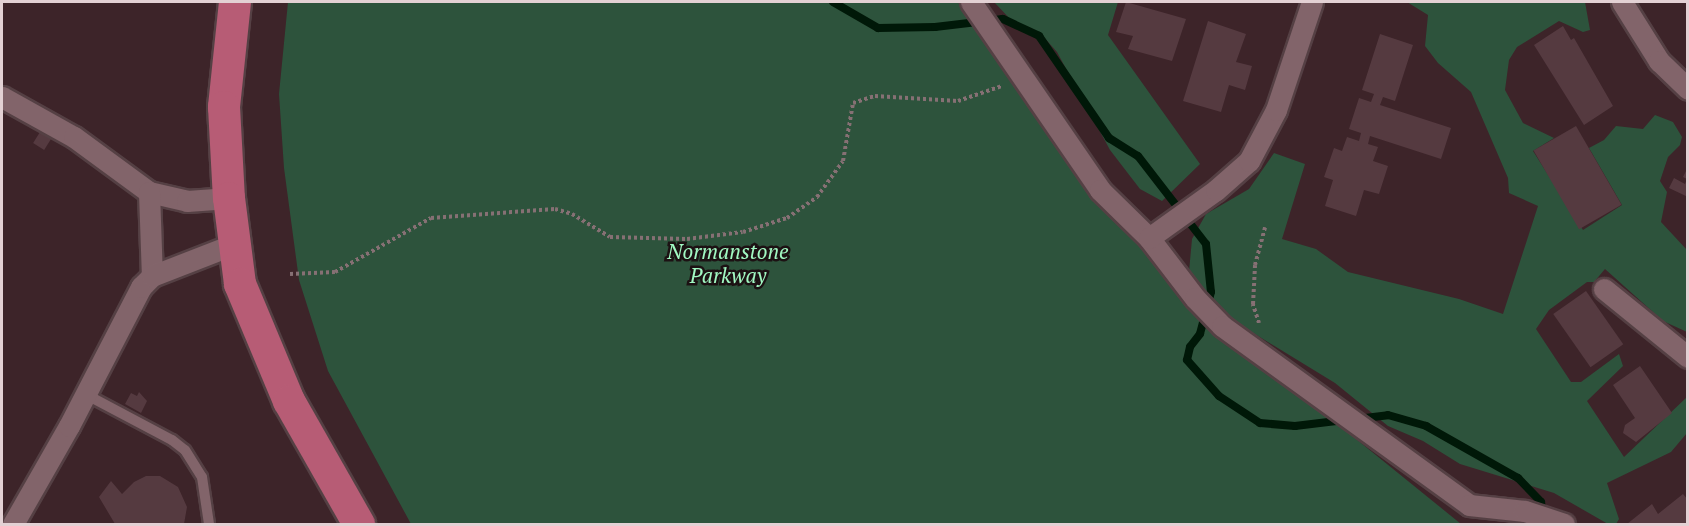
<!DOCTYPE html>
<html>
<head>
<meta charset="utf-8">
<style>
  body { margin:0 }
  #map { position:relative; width:1689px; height:526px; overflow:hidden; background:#3d2429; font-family:"PT Serif",serif }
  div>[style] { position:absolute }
  .green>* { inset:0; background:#2d533c }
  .stream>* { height:8px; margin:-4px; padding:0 4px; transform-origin:4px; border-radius:4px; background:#001808 }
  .building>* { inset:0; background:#553a40; transform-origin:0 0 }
  .path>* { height:4px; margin-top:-2px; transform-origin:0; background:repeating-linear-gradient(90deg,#867074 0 3px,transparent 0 6px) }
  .roads { filter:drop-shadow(2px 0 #554044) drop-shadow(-2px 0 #554044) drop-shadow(0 2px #554044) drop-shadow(0 -2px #554044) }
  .lane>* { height:10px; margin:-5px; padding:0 5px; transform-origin:5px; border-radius:5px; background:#82646a }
  .street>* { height:21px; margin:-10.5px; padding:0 10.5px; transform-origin:10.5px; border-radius:10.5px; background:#82646a }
  .primary>* { height:32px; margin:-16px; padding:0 16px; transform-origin:16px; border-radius:16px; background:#b75c75 }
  span { translate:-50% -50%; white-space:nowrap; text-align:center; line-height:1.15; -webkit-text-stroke:5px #1c1113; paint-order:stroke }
  .park-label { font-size:21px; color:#a1f8c2; font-style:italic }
  .frame { position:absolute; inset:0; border:3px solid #e3d1d4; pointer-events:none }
</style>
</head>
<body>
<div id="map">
  <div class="green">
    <div style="clip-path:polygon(288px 2px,964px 2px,989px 50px,1067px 138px,1118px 208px,1303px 396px,1461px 524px,411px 524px,328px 371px,299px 280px,284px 168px,279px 94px)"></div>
    <div style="clip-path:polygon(994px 2px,1118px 2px,1108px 35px,1200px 164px,1162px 201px,1140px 189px,1110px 150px,1057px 52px,1041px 34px,1012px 21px)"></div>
    <div style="clip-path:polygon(1407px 2px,1585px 2px,1590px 30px,1583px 32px,1559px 21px,1517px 47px,1509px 60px,1505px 90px,1523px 123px,1554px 138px,1533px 151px,1583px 230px,1622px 205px,1589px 148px,1604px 140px,1616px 126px,1643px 129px,1655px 115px,1673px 122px,1682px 137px,1680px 145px,1668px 157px,1660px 181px,1667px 192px,1661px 222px,1687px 250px,1687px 332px,1663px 321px,1605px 269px,1594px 282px,1587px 282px,1549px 310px,1536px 329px,1571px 382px,1581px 382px,1619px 354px,1623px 366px,1587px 401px,1624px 457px,1687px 397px,1687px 433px,1671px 452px,1607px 483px,1619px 519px,1616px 524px,1608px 524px,1554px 493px,1460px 464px,1423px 441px,1388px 426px,1335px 383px,1222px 314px,1189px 272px,1192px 239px,1206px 214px,1249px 189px,1274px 153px,1305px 164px,1282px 239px,1316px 249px,1348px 272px,1459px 299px,1503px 314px,1538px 206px,1509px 193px,1508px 178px,1471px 92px,1438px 63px,1425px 46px,1428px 15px)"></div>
  </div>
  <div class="stream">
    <div style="left:833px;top:2px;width:52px;rotate:30deg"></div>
    <div style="left:878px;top:28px;width:57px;rotate:-1deg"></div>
    <div style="left:935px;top:27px;width:68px;rotate:-6.7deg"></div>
    <div style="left:1003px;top:19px;width:40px;rotate:25deg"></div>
    <div style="left:1039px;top:36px;width:124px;rotate:55.5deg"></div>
    <div style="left:1109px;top:138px;width:34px;rotate:32deg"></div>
    <div style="left:1138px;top:156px;width:111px;rotate:52.3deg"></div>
    <div style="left:1206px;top:244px;width:48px;rotate:84.1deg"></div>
    <div style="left:1211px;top:292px;width:43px;rotate:104.7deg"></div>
    <div style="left:1200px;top:334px;width:16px;rotate:128deg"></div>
    <div style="left:1190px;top:347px;width:13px;rotate:103deg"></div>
    <div style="left:1187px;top:360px;width:48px;rotate:48.4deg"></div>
    <div style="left:1219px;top:396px;width:49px;rotate:33.4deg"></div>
    <div style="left:1260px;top:423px;width:35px;rotate:5deg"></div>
    <div style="left:1295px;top:426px;width:50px;rotate:-6.8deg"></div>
    <div style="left:1357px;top:419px;width:31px;rotate:-7deg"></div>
    <div style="left:1388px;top:415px;width:40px;rotate:16deg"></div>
    <div style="left:1426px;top:426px;width:106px;rotate:29.5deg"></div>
    <div style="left:1518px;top:478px;width:33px;rotate:46deg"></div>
    <div style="left:1541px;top:502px;width:12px;rotate:81deg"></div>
  </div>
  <div class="building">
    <div style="clip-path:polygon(1126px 2px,1186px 19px,1172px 61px,1128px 49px,1133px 36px,1116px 32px)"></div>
    <div style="clip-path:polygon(1208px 21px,1246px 34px,1236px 62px,1252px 66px,1245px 90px,1229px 85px,1221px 112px,1183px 101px)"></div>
    <div style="clip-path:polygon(1563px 26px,1571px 40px,1574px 38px,1613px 106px,1584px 125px,1534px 45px)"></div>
    <div style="clip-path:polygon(1380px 34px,1413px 45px,1395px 101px,1383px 97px,1380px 105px,1451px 128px,1441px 159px,1370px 136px,1368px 144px,1378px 147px,1373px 161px,1388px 166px,1379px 194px,1364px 190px,1356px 216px,1325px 206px,1333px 180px,1324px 177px,1334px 148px,1342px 151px,1347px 137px,1359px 141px,1361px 133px,1349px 129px,1359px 98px,1371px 102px,1374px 94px,1362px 90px)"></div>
    <div style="left:1576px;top:126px;width:91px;height:49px;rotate:60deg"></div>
    <div style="left:40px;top:132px;width:13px;height:13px;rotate:32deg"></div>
    <div style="clip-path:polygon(1688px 167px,1688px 197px,1669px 188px,1674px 178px,1685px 184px,1687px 179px,1683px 177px)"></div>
    <div style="left:1586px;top:291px;width:65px;height:40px;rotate:55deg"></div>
    <div style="clip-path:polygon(1640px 366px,1672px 413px,1636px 442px,1623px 433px,1625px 425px,1635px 418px,1613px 385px)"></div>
    <div style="clip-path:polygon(139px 392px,147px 401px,141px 413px,125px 404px,131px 393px,137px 396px)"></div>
    <div style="clip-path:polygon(146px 476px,160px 476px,178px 487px,187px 507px,184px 524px,115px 524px,99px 497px,111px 481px,122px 494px,134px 482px)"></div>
    <div style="clip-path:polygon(1683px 494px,1688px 500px,1688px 524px,1627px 524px,1652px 504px,1658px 514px)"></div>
  </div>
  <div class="path">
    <div style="left:290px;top:274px;width:45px;rotate:-2.5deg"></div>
    <div style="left:335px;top:272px;width:110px;rotate:-29.4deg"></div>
    <div style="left:431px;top:218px;width:124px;rotate:-4.2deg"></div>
    <div style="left:555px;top:209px;width:18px;rotate:16deg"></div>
    <div style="left:572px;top:214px;width:44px;rotate:31.2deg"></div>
    <div style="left:610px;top:237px;width:77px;rotate:1.5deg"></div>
    <div style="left:687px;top:239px;width:56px;rotate:-7.1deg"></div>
    <div style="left:743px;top:232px;width:46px;rotate:-17.7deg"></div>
    <div style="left:787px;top:218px;width:37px;rotate:-35deg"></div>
    <div style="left:817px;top:197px;width:44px;rotate:-54.2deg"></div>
    <div style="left:843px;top:161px;width:59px;rotate:-80.2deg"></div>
    <div style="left:853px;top:103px;width:23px;rotate:-18deg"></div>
    <div style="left:875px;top:96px;width:83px;rotate:3.4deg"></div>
    <div style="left:958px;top:101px;width:46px;rotate:-18.8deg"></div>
    <div style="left:1259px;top:323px;width:20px;rotate:-108deg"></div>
    <div style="left:1253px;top:304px;width:39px;rotate:-87deg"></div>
    <div style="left:1255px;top:265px;width:39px;rotate:-75deg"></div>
  </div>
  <div class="roads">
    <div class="lane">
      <div style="left:85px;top:394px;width:98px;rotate:27.9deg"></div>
      <div style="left:172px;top:440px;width:16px;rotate:38deg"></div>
      <div style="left:185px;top:450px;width:32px;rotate:58deg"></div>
      <div style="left:202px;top:477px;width:48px;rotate:81.5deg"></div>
    </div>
    <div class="street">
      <div style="left:971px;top:2px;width:228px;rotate:55.5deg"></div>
      <div style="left:1100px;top:190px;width:69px;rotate:44.4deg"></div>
      <div style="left:1149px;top:238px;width:76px;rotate:52.5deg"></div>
      <div style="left:1195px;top:298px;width:39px;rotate:46deg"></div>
      <div style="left:1222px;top:326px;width:305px;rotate:35.9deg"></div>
      <div style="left:1469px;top:505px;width:56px;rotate:6.1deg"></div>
      <div style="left:1525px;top:511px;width:41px;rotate:18.4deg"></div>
      <div style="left:1622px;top:2px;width:70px;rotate:57.9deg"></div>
      <div style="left:1659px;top:61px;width:40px;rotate:44deg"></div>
      <div style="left:2px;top:97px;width:82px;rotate:29.1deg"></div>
      <div style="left:74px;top:137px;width:93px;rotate:36.3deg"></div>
      <div style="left:149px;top:192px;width:39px;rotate:13deg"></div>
      <div style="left:187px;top:201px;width:42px;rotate:-4.1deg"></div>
      <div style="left:149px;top:192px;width:84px;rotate:88deg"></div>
      <div style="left:1149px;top:238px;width:82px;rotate:-35.6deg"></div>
      <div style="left:1216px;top:190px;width:44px;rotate:-41.3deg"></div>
      <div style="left:1249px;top:161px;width:58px;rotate:-62.1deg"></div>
      <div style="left:1276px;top:110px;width:114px;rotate:-71.6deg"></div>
      <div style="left:1604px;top:289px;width:108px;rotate:39deg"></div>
      <div style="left:13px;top:524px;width:113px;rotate:-60.3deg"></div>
      <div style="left:69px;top:426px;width:157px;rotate:-62.6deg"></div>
      <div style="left:141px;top:287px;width:16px;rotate:-45deg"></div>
      <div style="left:152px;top:276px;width:88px;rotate:-21.3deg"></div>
    </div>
    <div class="primary">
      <div style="left:235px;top:2px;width:106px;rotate:96deg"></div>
      <div style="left:224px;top:107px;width:91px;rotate:86.9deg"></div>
      <div style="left:229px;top:198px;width:87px;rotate:82.7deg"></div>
      <div style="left:240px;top:284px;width:127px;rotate:67.3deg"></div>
      <div style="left:289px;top:401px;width:142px;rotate:60.4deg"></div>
    </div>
  </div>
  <div class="park-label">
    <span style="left:728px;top:263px">Normanstone<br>Parkway</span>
  </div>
  <div class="frame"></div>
</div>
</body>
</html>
